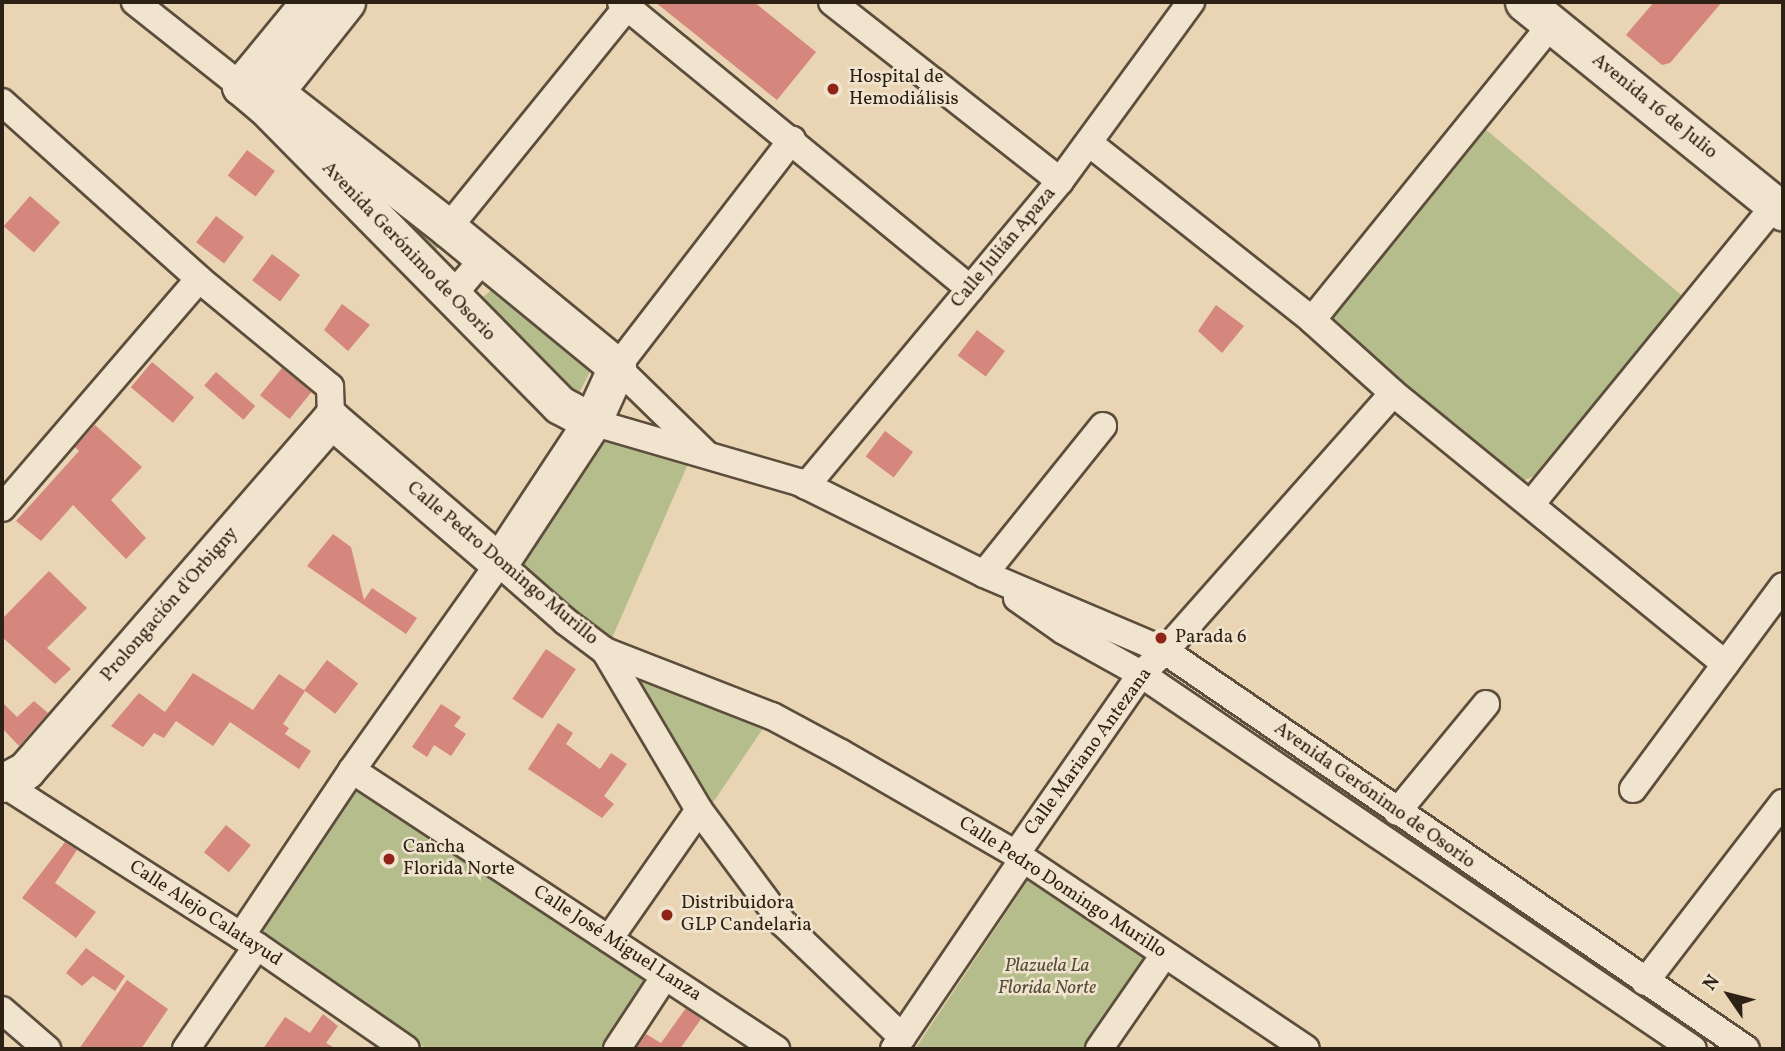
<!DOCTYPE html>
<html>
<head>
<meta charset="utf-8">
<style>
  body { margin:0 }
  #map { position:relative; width:1785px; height:1051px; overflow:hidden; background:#e9d5b3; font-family:Vollkorn,serif }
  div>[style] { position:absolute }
  .green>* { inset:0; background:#b6bd8c }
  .building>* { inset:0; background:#d5867d; transform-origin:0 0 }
  .roads { filter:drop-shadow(2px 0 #5c4d3c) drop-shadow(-2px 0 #5c4d3c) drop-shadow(0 2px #5c4d3c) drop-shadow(0 -2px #5c4d3c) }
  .street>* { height:26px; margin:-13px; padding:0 13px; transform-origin:13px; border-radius:13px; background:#f1e4ce }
  .secondary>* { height:37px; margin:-18.5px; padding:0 18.5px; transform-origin:18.5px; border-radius:18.5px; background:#f1e4ce }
  .dots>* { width:19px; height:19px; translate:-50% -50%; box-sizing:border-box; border:4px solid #f1e4ce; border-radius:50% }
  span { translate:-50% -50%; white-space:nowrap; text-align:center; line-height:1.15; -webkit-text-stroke:5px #f1e4ce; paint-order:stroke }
  .poi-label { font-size:19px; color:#2d2014 }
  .left { translate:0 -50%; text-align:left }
  .street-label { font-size:19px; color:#2d2014 }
  .park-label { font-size:19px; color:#564f38; font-style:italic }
  .frame { position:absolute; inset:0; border:4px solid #2d2014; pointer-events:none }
  .north { position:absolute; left:1694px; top:960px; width:70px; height:70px; -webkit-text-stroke:5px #f1e4ce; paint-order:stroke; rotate:305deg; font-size:19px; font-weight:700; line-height:28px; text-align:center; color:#2d2014 }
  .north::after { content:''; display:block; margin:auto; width:24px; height:32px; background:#2d2014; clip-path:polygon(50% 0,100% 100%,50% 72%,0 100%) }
</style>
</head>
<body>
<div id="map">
  <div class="green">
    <div style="clip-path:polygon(1484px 128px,1686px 299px,1536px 475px,1525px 480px,1516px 479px,1333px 326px,1331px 319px,1335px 308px)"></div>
    <div style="clip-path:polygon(330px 154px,444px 241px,429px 257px)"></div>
    <div style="clip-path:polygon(495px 287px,591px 370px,577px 397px,477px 302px)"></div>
    <div style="clip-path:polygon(606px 436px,688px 464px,612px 638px,517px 567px)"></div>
    <div style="clip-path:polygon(641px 681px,764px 727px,712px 804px)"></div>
    <div style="clip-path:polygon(360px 785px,649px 982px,603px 1049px,427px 1049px,258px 934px)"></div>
    <div style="clip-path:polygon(1028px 880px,1148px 959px,1086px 1049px,915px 1049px)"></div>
  </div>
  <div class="building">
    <div style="clip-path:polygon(655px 2px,754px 2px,816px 52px,777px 100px)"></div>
    <div style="clip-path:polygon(1654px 2px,1722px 2px,1670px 63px,1662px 65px,1626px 35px)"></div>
    <div style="left:247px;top:150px;width:35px;height:32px;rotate:37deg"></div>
    <div style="left:30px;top:196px;width:40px;height:40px;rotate:41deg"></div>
    <div style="left:216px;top:216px;width:35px;height:33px;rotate:37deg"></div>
    <div style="left:272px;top:254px;width:35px;height:33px;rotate:37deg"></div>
    <div style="clip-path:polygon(342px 304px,370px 325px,348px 351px,324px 330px)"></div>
    <div style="clip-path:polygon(1216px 305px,1244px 326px,1222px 353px,1198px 331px)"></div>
    <div style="left:977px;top:330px;width:35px;height:32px;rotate:37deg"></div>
    <div style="left:152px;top:362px;width:55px;height:33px;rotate:40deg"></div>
    <div style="left:282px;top:368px;width:38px;height:35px;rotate:39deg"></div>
    <div style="left:216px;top:372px;width:52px;height:18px;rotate:41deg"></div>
    <div style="clip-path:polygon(95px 425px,142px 467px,111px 500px,146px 538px,126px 559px,73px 505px,41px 541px,16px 521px,79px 451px,75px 447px)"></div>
    <div style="left:885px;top:431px;width:35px;height:32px;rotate:37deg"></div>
    <div style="clip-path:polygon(333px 534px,351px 547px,364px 600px,372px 588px,417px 618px,406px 634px,307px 566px)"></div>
    <div style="clip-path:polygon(49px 571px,87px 608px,47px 648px,71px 669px,55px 684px,2px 637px,2px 619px)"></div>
    <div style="left:546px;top:649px;width:36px;height:60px;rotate:34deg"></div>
    <div style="left:327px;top:660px;width:39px;height:38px;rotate:37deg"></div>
    <div style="clip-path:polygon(193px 673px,253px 710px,279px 674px,305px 691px,283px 724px,289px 728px,285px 734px,311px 751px,299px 769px,230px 722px,213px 746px,176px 721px,164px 738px,154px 733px,143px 747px,111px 726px,139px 693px,165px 712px)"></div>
    <div style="clip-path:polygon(34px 701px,48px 713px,19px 746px,2px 728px,2px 702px,17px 717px)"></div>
    <div style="clip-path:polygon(441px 704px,461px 717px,454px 726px,466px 734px,451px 756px,434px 745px,427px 757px,412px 747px)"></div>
    <div style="clip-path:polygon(558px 723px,573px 733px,566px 744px,600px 769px,611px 753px,627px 764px,604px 796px,614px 804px,602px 818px,528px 769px)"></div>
    <div style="left:226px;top:825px;width:32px;height:35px;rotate:39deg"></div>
    <div style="clip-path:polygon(65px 842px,77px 850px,55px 883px,96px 912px,76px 938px,22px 898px)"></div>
    <div style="clip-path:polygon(86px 948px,125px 976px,115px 991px,93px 976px,82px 986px,66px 973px)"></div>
    <div style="clip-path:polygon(127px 980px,168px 1009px,141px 1049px,79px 1049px)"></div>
    <div style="clip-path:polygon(686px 1008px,701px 1019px,680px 1049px,636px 1049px,646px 1034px,661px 1043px)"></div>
    <div style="clip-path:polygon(323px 1014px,338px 1026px,326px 1043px,336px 1049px,263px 1049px,285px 1017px,310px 1033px)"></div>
  </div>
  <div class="roads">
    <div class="street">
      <div style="left:135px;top:2px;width:135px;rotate:38.4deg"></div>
      <div style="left:621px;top:2px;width:452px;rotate:39.4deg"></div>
      <div style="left:832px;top:2px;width:290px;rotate:38.1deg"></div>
      <div style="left:2px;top:102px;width:265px;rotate:41.9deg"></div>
      <div style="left:199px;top:279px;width:170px;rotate:39.5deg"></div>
      <div style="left:330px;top:387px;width:32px;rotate:88deg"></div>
      <div style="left:1089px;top:143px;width:285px;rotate:38.4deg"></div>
      <div style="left:1312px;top:320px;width:109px;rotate:42deg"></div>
      <div style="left:1393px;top:393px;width:429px;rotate:39.2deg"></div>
      <div style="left:448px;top:228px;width:291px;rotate:-51deg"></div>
      <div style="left:451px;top:297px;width:51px;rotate:-49.8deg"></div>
      <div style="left:1312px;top:320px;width:381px;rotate:-51deg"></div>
      <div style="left:592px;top:422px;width:216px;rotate:16.2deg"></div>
      <div style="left:799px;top:482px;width:207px;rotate:26.4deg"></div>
      <div style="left:984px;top:574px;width:197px;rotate:23deg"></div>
      <div style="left:1165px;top:651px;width:704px;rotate:34.41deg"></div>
      <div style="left:705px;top:453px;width:123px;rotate:-135.7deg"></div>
      <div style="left:617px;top:367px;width:287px;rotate:-52.4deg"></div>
      <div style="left:806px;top:486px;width:397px;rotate:-50.2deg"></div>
      <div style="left:1060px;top:181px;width:222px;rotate:-53.8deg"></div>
      <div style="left:1532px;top:503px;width:385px;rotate:-50.8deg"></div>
      <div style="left:2px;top:508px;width:302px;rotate:-49.3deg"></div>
      <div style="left:984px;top:574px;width:190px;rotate:-51.2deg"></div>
      <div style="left:1017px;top:598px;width:57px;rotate:35.1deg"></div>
      <div style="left:1064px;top:631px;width:88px;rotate:29.2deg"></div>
      <div style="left:1141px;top:674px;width:667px;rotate:34.19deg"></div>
      <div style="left:605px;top:651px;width:185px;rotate:59.4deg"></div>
      <div style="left:699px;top:810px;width:141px;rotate:53.4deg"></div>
      <div style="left:783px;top:923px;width:165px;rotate:43.8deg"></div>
      <div style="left:352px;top:770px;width:508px;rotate:33.35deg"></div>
      <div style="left:2px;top:783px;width:303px;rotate:32.6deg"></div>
      <div style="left:257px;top:946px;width:181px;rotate:34.7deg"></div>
      <div style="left:1633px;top:789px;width:252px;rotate:-53.5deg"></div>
      <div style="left:1397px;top:812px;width:140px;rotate:-50.5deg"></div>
      <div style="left:1016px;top:854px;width:219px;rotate:-55.2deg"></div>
      <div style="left:1141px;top:674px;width:33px;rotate:-44deg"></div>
      <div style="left:1165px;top:651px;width:344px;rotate:-48.5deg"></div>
      <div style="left:241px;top:936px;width:200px;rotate:-56.2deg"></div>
      <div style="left:352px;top:770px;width:254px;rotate:-54.6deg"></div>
      <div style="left:499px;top:563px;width:88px;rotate:41.3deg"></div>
      <div style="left:565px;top:621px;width:50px;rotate:36.9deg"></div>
      <div style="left:605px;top:651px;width:179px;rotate:21.3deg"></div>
      <div style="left:772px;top:716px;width:78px;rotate:28.2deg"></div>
      <div style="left:841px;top:753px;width:202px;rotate:30deg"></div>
      <div style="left:1016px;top:854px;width:349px;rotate:33.9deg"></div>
      <div style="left:609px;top:939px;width:157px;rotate:-55.1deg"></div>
      <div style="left:1645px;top:982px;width:226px;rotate:-52.4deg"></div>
      <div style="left:2px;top:1010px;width:60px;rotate:40.9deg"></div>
      <div style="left:186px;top:1049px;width:125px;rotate:-55.4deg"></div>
      <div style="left:617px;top:1049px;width:87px;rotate:-56.7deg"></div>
      <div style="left:894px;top:1049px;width:230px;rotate:-55.8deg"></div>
      <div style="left:1099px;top:1049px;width:114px;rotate:-55.3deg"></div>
    </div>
    <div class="secondary">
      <div style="left:310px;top:2px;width:109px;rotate:129.4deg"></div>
      <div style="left:241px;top:86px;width:30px;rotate:40deg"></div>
      <div style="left:264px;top:105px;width:421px;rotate:45.4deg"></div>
      <div style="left:560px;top:405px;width:36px;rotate:28deg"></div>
      <div style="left:1524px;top:2px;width:333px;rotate:39deg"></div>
      <div style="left:264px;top:105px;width:132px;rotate:-51.5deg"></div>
      <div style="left:2px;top:783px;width:27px;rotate:-28deg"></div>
      <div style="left:26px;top:770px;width:465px;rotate:-49deg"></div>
      <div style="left:331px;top:419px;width:221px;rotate:40.6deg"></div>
      <div style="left:499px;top:563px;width:169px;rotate:-56.6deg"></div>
      <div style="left:592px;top:422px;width:60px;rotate:-65.6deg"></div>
      <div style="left:617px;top:367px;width:219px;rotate:-140.6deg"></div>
      <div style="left:448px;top:228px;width:250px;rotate:-142deg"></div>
    </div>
  </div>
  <div class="dots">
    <div style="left:833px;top:89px;background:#8f2418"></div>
    <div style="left:1161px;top:638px;background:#8f2418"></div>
    <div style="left:389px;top:859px;background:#8f2418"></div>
    <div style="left:667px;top:915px;background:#8f2418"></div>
  </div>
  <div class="poi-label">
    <span class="left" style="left:849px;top:89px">Hospital de<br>Hemodiálisis</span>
    <span class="left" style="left:1175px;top:638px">Parada 6</span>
    <span class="left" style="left:403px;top:859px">Cancha<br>Florida Norte</span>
    <span class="left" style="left:681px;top:915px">Distribuidora<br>GLP Candelaria</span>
  </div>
  <div class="street-label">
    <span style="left:1654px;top:107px;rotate:39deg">Avenida 16 de Julio</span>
    <span style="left:1004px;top:248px;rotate:-50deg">Calle Julián Apaza</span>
    <span style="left:408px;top:252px;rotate:46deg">Avenida Gerónimo de Osorio</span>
    <span style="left:502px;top:564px;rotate:40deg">Calle Pedro Domingo Murillo</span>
    <span style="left:170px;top:605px;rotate:-49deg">Prolongación d'Orbigny</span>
    <span style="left:1089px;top:752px;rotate:-54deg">Calle Mariano Antezana</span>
    <span style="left:1374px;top:796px;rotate:35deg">Avenida Gerónimo de Osorio</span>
    <span style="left:1062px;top:888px;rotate:33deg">Calle Pedro Domingo Murillo</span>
    <span style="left:205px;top:914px;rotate:33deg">Calle Alejo Calatayud</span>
    <span style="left:617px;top:944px;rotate:33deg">Calle José Miguel Lanza</span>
  </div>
  <div class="park-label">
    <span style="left:1047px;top:978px">Plazuela La<br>Florida Norte</span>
  </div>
  <div class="frame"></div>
  <div class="north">N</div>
</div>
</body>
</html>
